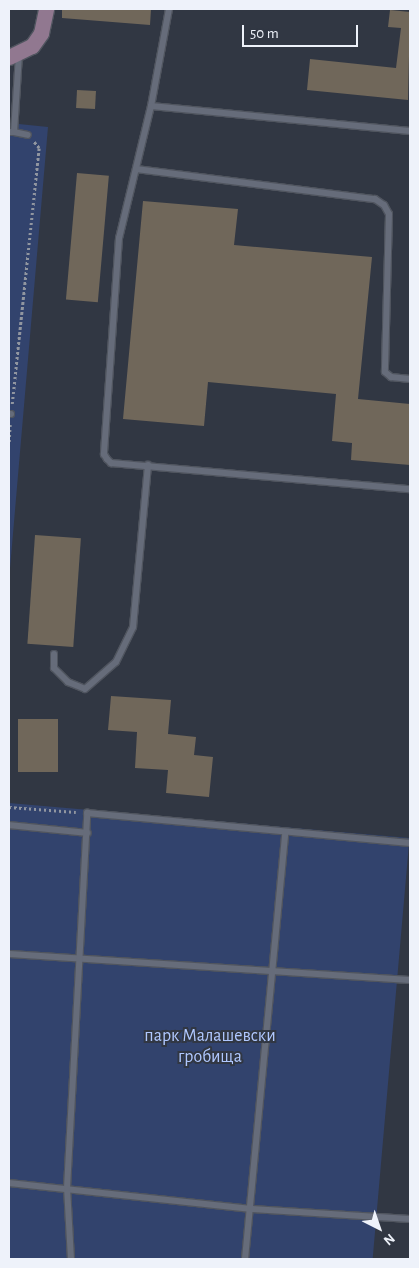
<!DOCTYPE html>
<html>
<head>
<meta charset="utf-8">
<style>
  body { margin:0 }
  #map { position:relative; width:419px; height:1268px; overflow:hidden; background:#313743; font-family:"Alegreya Sans",sans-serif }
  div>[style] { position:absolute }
  .green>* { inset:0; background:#32436d; transform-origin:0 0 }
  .building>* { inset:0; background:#70675a; transform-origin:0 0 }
  .path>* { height:2.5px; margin-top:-1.25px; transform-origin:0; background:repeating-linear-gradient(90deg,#9196a0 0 2.5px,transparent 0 5px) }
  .roads { filter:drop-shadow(1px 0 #50555f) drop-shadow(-1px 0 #50555f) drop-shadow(0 1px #50555f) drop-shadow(0 -1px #50555f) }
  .lane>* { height:6px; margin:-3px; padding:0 3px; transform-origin:3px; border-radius:3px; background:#666c7a }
  .secondary>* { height:15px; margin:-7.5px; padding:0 7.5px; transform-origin:7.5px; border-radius:7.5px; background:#917890 }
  span { translate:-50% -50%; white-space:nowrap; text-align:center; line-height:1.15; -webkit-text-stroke:4px #313743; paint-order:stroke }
  .park-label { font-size:18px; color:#b0c8ff }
  .frame { position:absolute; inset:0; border:10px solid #eef2fa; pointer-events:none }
  .north { position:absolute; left:354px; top:1203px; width:50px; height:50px; -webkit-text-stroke:4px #313743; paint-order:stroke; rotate:139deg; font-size:14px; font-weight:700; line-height:20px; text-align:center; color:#eef2fa }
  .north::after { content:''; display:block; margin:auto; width:18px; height:22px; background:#eef2fa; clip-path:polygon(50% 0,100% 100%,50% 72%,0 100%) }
  .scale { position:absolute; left:242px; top:25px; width:116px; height:22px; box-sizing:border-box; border:2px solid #eef2fa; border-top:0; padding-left:6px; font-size:15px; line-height:18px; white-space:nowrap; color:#eef2fa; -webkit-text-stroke:4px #313743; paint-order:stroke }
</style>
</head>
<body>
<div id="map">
  <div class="green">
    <div style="clip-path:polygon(9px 123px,48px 127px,9px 580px)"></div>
    <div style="left:9px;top:803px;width:402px;height:456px;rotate:5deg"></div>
  </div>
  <div class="building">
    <div style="clip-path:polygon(62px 9px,151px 9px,150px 25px,62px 18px)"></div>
    <div style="clip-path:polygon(390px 10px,410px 12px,408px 100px,307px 90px,310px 59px,396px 68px,401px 28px,388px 27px)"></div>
    <div style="left:77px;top:90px;width:19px;height:18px;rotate:3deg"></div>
    <div style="left:77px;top:173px;width:32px;height:127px;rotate:5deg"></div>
    <div style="clip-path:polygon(143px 201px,238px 209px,234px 245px,372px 257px,358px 399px,410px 404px,410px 465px,351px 460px,352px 443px,332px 441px,336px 394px,208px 382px,204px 426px,123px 419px)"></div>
    <div style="left:35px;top:535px;width:46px;height:109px;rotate:4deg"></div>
    <div style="clip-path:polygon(111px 696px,171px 700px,168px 734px,196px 737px,194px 755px,213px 757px,209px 797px,166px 793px,168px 770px,135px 768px,137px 732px,108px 730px)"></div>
    <div style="left:18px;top:719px;width:40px;height:53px"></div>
  </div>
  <div class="path">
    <div style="left:12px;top:404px;width:257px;rotate:-84deg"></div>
    <div style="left:39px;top:148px;width:8px;rotate:-130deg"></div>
    <div style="left:9px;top:442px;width:18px;rotate:-87deg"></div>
    <div style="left:9px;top:807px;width:67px;rotate:4.3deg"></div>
  </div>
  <div class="roads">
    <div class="lane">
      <div style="left:169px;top:9px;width:99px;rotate:100.5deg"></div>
      <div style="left:151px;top:106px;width:136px;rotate:103.6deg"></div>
      <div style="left:119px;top:238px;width:217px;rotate:94deg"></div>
      <div style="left:104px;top:454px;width:6px;rotate:59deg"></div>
      <div style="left:107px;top:459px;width:6px;rotate:45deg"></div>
      <div style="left:111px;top:463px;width:300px;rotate:5deg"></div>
      <div style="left:151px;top:106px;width:260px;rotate:5.5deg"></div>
      <div style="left:9px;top:132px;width:5px"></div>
      <div style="left:14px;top:132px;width:78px;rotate:-86.3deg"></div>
      <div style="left:14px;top:132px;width:14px;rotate:12deg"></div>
      <div style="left:136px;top:169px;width:241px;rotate:7.2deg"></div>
      <div style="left:375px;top:199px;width:11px;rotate:34deg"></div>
      <div style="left:384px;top:205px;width:10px;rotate:61deg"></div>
      <div style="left:389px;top:214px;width:158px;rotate:91.5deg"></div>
      <div style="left:385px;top:372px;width:8px;rotate:40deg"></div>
      <div style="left:391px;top:377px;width:19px;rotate:6deg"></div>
      <div style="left:9px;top:414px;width:2px"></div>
      <div style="left:54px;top:654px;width:14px;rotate:90deg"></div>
      <div style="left:54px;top:668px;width:20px;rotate:45deg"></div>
      <div style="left:68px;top:682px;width:18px;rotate:22deg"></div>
      <div style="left:85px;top:689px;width:41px;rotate:-41.1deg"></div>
      <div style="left:116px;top:662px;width:39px;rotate:-64deg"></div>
      <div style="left:133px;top:627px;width:163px;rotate:-84.7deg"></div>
      <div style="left:9px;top:825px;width:79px;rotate:5.8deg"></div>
      <div style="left:9px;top:954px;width:402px;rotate:3.7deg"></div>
      <div style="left:9px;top:1183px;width:244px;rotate:6.1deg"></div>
      <div style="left:252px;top:1209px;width:158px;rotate:3.6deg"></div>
      <div style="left:71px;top:1259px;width:71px;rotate:-93.2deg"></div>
      <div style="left:67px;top:1188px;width:376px;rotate:-86.9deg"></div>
      <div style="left:87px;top:813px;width:324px;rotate:5.3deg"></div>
      <div style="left:245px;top:1259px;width:429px;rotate:-84.6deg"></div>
    </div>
    <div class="secondary">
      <div style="left:9px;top:57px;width:25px;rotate:-26deg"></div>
      <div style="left:32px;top:46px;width:16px;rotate:-55deg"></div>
      <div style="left:41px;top:33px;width:25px;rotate:-78deg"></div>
    </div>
  </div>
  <div class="park-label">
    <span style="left:210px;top:1047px">парк Малашевски<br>гробища</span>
  </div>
  <div class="frame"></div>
  <div class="north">N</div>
  <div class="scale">50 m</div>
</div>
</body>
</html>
